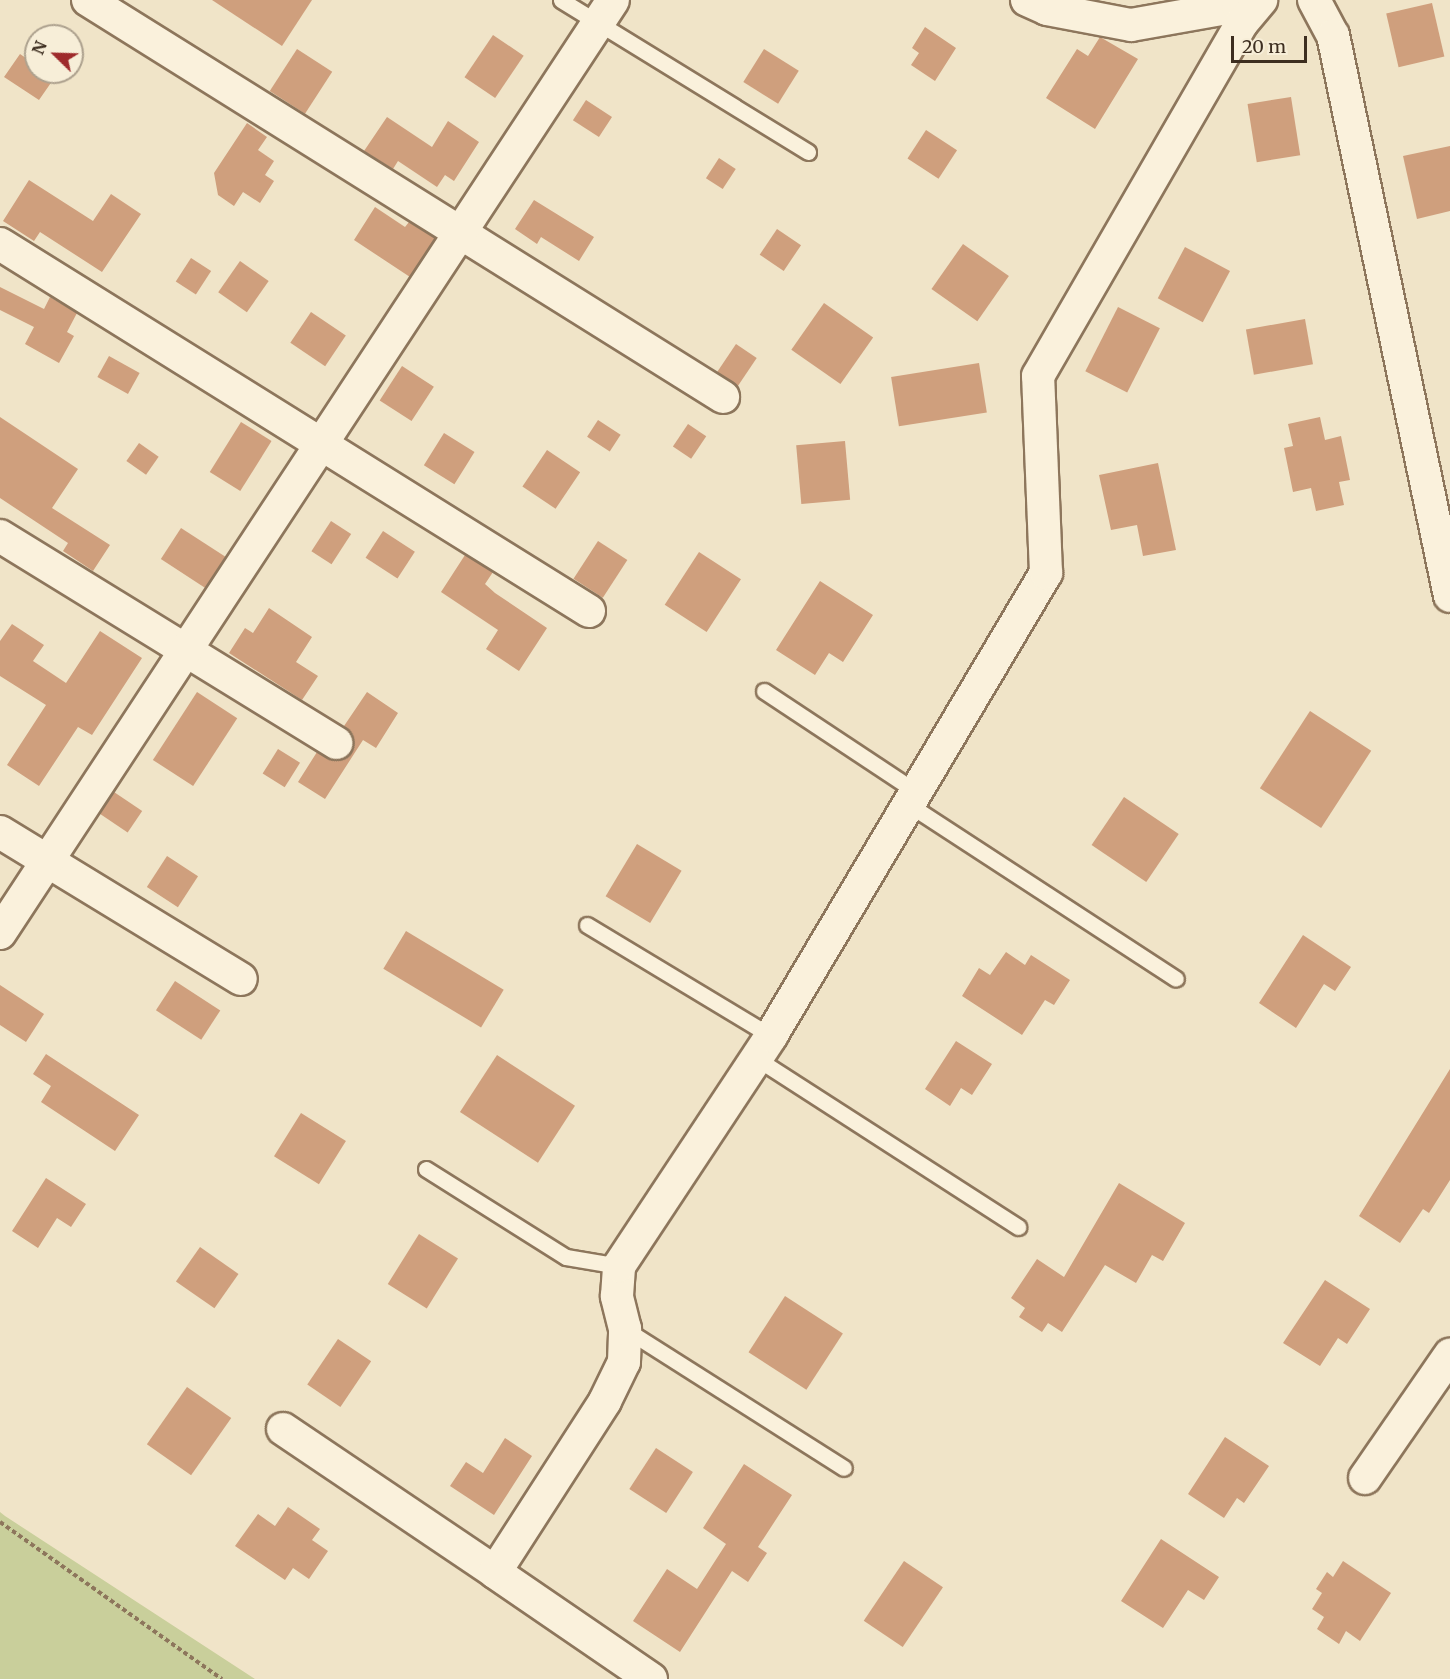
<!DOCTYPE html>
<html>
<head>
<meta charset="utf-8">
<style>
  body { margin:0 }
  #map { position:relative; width:1450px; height:1679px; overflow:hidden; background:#f0e4c8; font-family:Merriweather,serif }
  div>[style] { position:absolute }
  .green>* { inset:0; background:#c9cf9b }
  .building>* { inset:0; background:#cf9f7d; transform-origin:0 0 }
  .path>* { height:4px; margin-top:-2px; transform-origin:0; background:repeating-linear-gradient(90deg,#8d765c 0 4.5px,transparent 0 7.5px) }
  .roads { filter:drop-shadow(2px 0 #8d765c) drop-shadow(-2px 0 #8d765c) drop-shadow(0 2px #8d765c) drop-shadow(0 -2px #8d765c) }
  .service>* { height:15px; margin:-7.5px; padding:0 7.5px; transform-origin:7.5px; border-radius:7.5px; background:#faf1dc }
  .minor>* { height:32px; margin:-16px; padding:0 16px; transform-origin:16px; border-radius:16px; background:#faf1dc }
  span { translate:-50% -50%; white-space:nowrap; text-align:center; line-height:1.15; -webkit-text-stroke:6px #f7eed8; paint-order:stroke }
  .north { position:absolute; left:24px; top:24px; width:60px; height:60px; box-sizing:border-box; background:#f7eed8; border:2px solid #ada18e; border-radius:50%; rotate:293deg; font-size:16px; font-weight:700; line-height:24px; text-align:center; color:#3d2e20 }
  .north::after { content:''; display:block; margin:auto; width:21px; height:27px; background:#9e2a2b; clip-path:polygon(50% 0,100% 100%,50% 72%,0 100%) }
  .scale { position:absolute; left:1231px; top:36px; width:76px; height:27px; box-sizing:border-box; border:3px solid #3d2e20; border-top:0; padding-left:8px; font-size:18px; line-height:21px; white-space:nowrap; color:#3d2e20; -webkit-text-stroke:4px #f7eed8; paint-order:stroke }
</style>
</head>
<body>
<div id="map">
  <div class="green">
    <div style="clip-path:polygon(0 1512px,5px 1516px,255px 1679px,0 1679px)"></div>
  </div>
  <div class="building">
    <div style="clip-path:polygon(212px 0,312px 0,282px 46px)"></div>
    <div style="left:1432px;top:3px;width:55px;height:47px;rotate:77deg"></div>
    <div style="clip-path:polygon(925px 27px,956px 48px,935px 81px,911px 65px,919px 53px,912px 48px)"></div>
    <div style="left:493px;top:35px;width:37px;height:51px;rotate:34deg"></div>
    <div style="clip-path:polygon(1100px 37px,1138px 59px,1095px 129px,1046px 98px,1077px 49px,1088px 56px)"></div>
    <div style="left:297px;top:49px;width:42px;height:50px;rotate:33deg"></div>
    <div style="left:764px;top:49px;width:41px;height:39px;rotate:32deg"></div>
    <div style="clip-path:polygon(20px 54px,36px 65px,36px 72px,55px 77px,39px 100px,4px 77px)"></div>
    <div style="left:1291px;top:97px;width:59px;height:44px;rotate:81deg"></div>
    <div style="left:586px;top:100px;width:31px;height:24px;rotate:33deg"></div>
    <div style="clip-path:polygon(387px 117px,432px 147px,448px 121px,479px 142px,454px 181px,445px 175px,437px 187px,398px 161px,393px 169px,364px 151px)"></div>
    <div style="clip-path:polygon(247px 123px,267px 137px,258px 150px,274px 161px,265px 175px,274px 181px,260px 203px,243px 192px,234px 206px,218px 195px,214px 173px)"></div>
    <div style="left:926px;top:130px;width:37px;height:34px;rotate:33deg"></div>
    <div style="clip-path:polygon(1450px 146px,1450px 211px,1417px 219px,1403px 156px)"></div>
    <div style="left:719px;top:158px;width:20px;height:24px;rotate:33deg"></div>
    <div style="clip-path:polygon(29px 180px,93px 221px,111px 194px,141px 214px,102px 272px,40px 232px,34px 241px,3px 221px)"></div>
    <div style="clip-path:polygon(534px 200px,594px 237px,579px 261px,541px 237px,537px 244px,515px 229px)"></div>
    <div style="clip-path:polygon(375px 207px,405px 227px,409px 222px,435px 238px,410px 277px,354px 240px)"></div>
    <div style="left:777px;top:229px;width:29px;height:31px;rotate:34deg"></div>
    <div style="left:963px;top:244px;width:56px;height:55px;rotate:35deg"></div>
    <div style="left:1185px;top:247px;width:51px;height:58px;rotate:28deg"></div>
    <div style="left:191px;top:258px;width:24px;height:28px;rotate:33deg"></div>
    <div style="left:240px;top:261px;width:35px;height:38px;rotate:35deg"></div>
    <div style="clip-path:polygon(0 287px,44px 309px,50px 297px,77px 313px,67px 332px,74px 336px,59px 363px,25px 344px,34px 327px,0 310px)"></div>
    <div style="left:824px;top:303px;width:60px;height:57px;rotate:35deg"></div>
    <div style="left:1118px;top:307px;width:47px;height:72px;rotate:27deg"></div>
    <div style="left:311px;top:312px;width:42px;height:37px;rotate:34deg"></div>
    <div style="left:1305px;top:319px;width:46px;height:60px;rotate:80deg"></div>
    <div style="left:736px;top:344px;width:25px;height:34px;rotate:34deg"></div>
    <div style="left:109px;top:356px;width:35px;height:24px;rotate:29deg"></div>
    <div style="left:979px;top:363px;width:50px;height:89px;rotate:81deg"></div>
    <div style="left:402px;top:366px;width:38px;height:41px;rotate:33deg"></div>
    <div style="clip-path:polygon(0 417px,78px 469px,52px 508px,110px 545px,93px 571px,63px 551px,68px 543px,0 498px)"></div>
    <div style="clip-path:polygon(1320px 417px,1325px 440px,1341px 436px,1350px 480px,1339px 482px,1344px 505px,1316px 511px,1311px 488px,1293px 492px,1284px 448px,1293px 446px,1288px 424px)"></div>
    <div style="left:598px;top:420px;width:27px;height:20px;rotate:33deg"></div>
    <div style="left:241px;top:422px;width:36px;height:59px;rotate:32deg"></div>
    <div style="left:688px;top:424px;width:22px;height:27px;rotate:34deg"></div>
    <div style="left:444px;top:433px;width:36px;height:38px;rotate:32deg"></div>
    <div style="left:845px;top:441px;width:59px;height:49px;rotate:85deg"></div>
    <div style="left:139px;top:443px;width:24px;height:22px;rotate:35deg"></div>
    <div style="left:547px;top:450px;width:40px;height:44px;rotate:34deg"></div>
    <div style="clip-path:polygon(1158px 463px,1176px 550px,1143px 556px,1137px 525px,1111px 530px,1099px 475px)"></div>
    <div style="left:331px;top:521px;width:24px;height:36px;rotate:33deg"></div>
    <div style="left:181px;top:528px;width:53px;height:37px;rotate:33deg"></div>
    <div style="left:383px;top:531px;width:38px;height:32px;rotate:33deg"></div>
    <div style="left:598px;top:541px;width:35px;height:45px;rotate:33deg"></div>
    <div style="left:699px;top:552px;width:50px;height:63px;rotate:33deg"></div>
    <div style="clip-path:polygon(465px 555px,493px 572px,485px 584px,495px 593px,547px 628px,519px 671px,486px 649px,498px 630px,441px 592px)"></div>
    <div style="clip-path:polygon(820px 581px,873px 615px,843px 662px,829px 653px,815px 675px,776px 650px)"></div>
    <div style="clip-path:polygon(269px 608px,312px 637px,296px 662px,318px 676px,302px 700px,229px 653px,245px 628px,253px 633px)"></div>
    <div style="clip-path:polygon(12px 624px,44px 645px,33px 661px,66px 683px,100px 631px,142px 658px,92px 735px,78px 727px,39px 786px,7px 765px,46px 705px,0 676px,0 641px)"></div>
    <div style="left:197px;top:692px;width:48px;height:81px;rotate:33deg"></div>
    <div style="clip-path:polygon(367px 692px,398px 713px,376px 748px,363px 740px,325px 799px,298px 782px,317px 752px,337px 761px,352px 753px,353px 735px,344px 726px)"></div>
    <div style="left:1310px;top:711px;width:73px;height:92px;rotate:33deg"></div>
    <div style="left:278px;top:749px;width:26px;height:29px;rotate:32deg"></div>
    <div style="left:114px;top:792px;width:34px;height:26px;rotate:34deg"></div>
    <div style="left:1124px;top:797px;width:66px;height:58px;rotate:34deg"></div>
    <div style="left:637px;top:844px;width:52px;height:61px;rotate:31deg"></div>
    <div style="left:167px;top:856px;width:37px;height:37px;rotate:33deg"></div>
    <div style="left:406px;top:931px;width:114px;height:44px;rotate:31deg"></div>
    <div style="clip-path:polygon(1303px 935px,1351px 967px,1335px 991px,1324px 984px,1296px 1028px,1259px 1003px)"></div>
    <div style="clip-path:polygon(1006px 952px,1025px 965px,1031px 955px,1070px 980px,1054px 1005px,1045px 1000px,1022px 1035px,962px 996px,979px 968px,990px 975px)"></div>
    <div style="left:175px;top:981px;width:54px;height:35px;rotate:33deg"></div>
    <div style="clip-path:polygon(0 985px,44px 1014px,26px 1042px,0 1025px)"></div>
    <div style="clip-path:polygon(956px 1041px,992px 1064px,972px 1095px,961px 1088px,950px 1106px,925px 1089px)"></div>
    <div style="clip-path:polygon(46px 1054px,139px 1115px,115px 1151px,41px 1102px,51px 1086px,33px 1074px)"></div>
    <div style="left:497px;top:1055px;width:93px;height:68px;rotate:33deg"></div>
    <div style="clip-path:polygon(1450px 1069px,1450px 1180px,1429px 1213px,1423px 1209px,1400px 1243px,1359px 1216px)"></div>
    <div style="left:301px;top:1113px;width:53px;height:51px;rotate:32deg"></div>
    <div style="clip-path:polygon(46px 1178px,86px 1204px,71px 1227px,57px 1218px,38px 1248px,12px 1231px)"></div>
    <div style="clip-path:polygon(1119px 1183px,1185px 1223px,1163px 1261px,1152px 1255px,1136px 1283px,1105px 1265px,1062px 1332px,1048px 1323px,1042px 1332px,1019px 1317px,1025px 1308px,1011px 1298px,1037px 1259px,1064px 1277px)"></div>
    <div style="left:419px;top:1234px;width:46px;height:59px;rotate:32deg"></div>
    <div style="left:200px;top:1247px;width:47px;height:42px;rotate:35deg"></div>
    <div style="clip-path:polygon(1325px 1280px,1370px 1309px,1347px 1344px,1338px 1338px,1320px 1366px,1283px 1343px)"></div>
    <div style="left:785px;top:1296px;width:69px;height:67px;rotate:33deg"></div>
    <div style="left:338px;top:1339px;width:40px;height:55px;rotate:34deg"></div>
    <div style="left:187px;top:1387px;width:54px;height:70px;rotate:35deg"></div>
    <div style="clip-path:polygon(1225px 1437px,1269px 1466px,1244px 1503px,1237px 1498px,1224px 1518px,1188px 1494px)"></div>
    <div style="clip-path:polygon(505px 1438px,532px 1456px,494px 1515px,450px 1486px,466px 1462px,483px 1473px)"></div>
    <div style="left:656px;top:1448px;width:44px;height:49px;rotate:33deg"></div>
    <div style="clip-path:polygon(744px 1464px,792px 1495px,758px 1547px,767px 1553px,748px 1582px,732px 1571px,680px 1652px,633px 1621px,667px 1569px,697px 1589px,726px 1544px,703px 1528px)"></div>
    <div style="clip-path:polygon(288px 1507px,320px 1529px,312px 1540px,328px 1551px,309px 1579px,293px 1568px,285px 1580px,235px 1546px,258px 1514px,275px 1526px)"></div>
    <div style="clip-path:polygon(1161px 1539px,1219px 1577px,1204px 1600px,1188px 1590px,1163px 1628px,1121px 1601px)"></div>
    <div style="left:904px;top:1561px;width:47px;height:72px;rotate:34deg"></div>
    <div style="clip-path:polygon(1343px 1561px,1391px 1593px,1360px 1641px,1346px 1631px,1339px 1644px,1317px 1629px,1324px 1617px,1312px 1609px,1322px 1593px,1316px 1589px,1327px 1572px,1333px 1577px)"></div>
  </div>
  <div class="path">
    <div style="left:0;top:1522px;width:272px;rotate:35.3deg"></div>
  </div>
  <div class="roads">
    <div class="service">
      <div style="left:561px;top:0;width:290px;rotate:31.6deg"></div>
      <div style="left:764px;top:691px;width:185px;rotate:33.5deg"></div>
      <div style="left:911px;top:806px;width:316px;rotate:33.1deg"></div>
      <div style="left:587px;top:925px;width:215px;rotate:31.1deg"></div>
      <div style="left:756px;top:1058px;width:312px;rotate:32.8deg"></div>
      <div style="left:426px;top:1169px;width:165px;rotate:32.2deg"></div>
      <div style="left:566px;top:1257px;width:54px;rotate:9.6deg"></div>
      <div style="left:625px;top:1329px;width:259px;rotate:32.4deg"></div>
    </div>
    <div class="minor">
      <div style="left:88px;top:0;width:749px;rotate:32.01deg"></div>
      <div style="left:1027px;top:0;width:22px;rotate:24deg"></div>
      <div style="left:1047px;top:9px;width:86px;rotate:10.8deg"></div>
      <div style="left:1131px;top:25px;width:109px;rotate:-10.1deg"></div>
      <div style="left:1238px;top:6px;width:10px;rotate:-37deg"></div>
      <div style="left:1314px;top:0;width:40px;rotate:62deg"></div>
      <div style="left:1333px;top:35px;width:573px;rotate:78.22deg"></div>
      <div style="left:0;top:244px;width:694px;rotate:31.93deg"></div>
      <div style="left:0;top:536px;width:395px;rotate:31.6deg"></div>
      <div style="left:0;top:832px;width:282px;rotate:31.4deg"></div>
      <div style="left:0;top:933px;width:1116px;rotate:-56.69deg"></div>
      <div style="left:283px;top:1429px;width:256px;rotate:34deg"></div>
      <div style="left:1365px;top:1478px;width:150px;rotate:-55.4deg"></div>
      <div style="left:651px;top:1679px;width:189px;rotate:-145.6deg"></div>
      <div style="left:495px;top:1572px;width:203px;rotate:-57.2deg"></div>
      <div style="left:605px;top:1401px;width:43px;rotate:-64deg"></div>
      <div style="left:624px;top:1362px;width:33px;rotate:-88deg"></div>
      <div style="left:625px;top:1329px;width:34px;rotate:-104deg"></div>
      <div style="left:617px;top:1296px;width:30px;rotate:-86deg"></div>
      <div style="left:619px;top:1266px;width:276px;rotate:-56.5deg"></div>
      <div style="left:771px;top:1036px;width:539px;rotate:-59.29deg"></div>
      <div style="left:1046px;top:573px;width:197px;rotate:-92.3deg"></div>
      <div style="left:1038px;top:376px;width:408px;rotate:-60deg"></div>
      <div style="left:1242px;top:23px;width:30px;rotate:-50deg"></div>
    </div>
  </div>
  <div class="north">N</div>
  <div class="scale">20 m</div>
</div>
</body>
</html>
